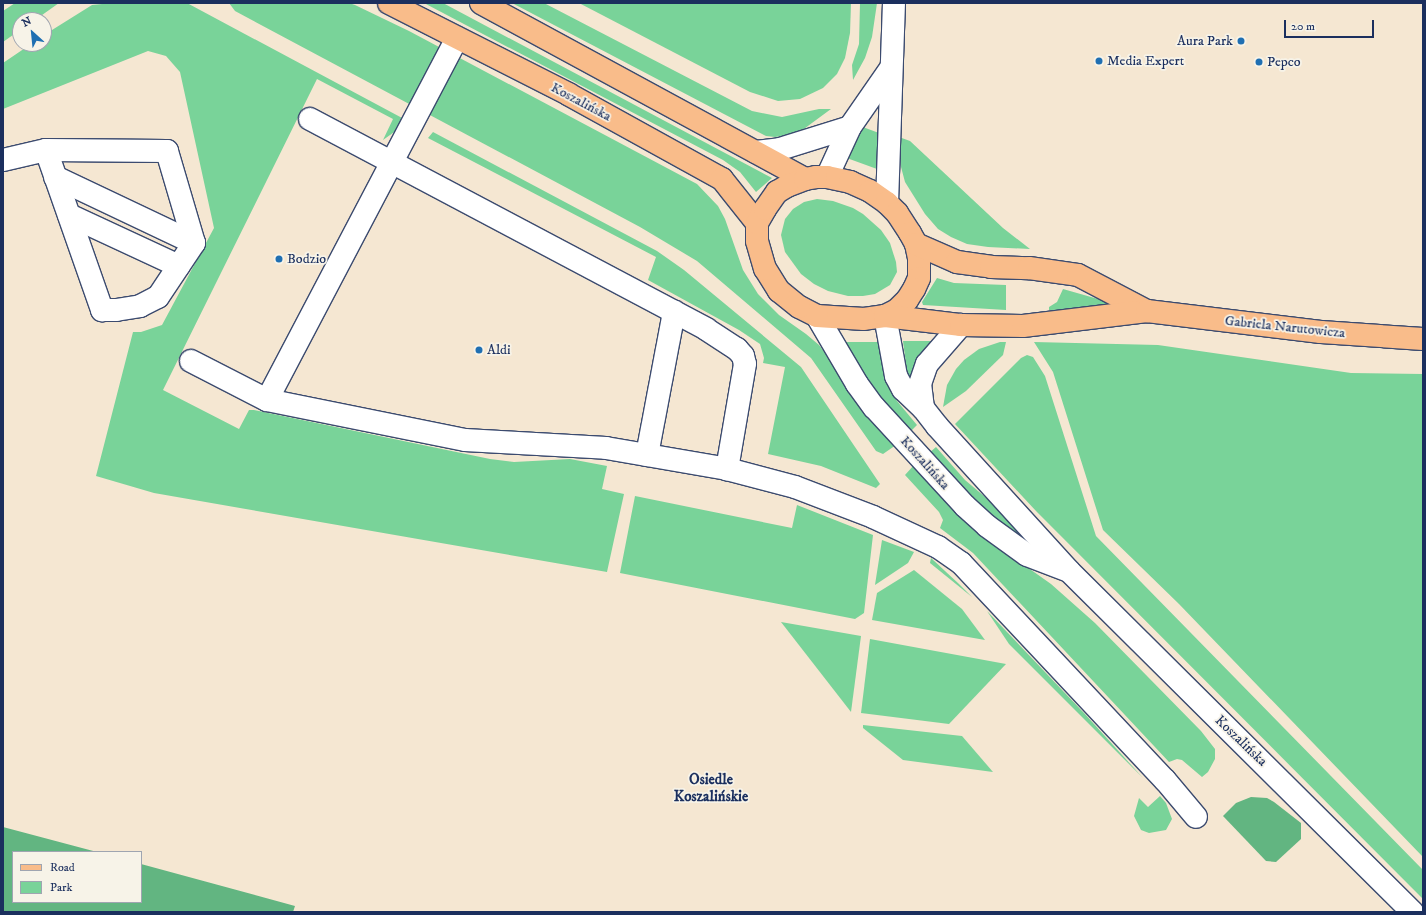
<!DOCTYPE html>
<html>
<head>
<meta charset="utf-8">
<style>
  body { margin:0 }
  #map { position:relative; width:1426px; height:915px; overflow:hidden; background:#f5e7d2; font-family:"IM FELL DW Pica",serif }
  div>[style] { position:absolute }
  .green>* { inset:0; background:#79d399 }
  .forest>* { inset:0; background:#62b581 }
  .roads { filter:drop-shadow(1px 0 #3c4b6f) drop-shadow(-1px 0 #3c4b6f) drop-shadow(0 1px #3c4b6f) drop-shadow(0 -1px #3c4b6f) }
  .minor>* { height:22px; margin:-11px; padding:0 11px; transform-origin:11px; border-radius:11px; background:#fff }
  .major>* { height:22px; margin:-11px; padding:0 11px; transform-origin:11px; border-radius:11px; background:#f9bc8a }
  .dots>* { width:11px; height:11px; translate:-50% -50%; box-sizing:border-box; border:2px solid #f7f3e8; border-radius:50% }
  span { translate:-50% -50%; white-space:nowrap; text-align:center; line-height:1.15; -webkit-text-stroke:3.5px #f7f3e8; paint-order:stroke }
  .poi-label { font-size:14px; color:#1b2f5e }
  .right { translate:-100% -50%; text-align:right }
  .left { translate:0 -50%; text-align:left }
  .street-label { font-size:14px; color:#1b2f5e }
  .neighbourhood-label { font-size:15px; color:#1b2f5e; font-weight:700 }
  .frame { position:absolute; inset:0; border:4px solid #1b2f5e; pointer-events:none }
  .legend { position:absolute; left:12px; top:851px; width:130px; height:52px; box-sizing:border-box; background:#f7f3e8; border:1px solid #9fa5b1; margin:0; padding:5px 7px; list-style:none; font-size:12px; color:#1b2f5e }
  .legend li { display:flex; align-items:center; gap:8px; height:20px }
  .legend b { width:20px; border:1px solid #9fa5b1 }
  .north { position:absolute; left:12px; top:12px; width:40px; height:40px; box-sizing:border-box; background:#f7f3e8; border:1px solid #9fa5b1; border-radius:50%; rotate:333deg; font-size:11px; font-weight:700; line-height:16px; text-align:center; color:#1b2f5e }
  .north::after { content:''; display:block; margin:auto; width:14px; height:18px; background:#1f6fb2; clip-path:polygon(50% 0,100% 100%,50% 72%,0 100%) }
  .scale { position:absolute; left:1284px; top:20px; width:90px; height:18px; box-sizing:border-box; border:2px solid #1b2f5e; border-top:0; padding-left:5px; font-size:12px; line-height:14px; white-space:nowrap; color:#1b2f5e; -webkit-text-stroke:3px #f7f3e8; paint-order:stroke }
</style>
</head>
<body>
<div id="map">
  <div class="green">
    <div style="clip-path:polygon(15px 3px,59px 3px,35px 20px,20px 20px,20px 30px,3px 42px,3px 11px)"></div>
    <div style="clip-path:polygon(112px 3px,187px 3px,404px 119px,397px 130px,383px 140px,393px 119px,317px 79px,163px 390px,239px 429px,249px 410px,254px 410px,490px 459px,514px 462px,570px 459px,607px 466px,602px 489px,624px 494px,607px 572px,154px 493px,96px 476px,133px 332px,141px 332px,162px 325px,214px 228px,180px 72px,166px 56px,148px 51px,3px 109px,3px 63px,31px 44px,44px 44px,44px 35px,92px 5px)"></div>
    <div style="clip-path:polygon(229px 3px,349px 3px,355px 5px,409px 31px,697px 184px,718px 206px,725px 219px,743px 270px,758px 294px,779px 315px,806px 334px,819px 345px,896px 445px,883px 454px,876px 451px,811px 358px,697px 261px,640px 227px,235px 11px)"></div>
    <div style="clip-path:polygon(424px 3px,443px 3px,772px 178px,756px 192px,740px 172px,723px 160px)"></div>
    <div style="clip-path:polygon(512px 3px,544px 3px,752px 111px,782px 117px,819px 109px,831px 109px,797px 134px,775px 137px,766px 136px)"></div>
    <div style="clip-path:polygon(579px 3px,851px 3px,850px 33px,845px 58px,837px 74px,823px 88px,800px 99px,778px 101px,750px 92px)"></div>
    <div style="clip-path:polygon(860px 3px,877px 3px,876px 10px,872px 37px,865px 58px,853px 80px,852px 65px,859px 44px)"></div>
    <div style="clip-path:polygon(860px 126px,879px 133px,877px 169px,844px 157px)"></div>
    <div style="clip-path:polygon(433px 132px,657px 251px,684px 270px,801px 367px,880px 484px,876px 488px,821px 466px,768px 454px,785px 367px,763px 363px,764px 358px,760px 344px,739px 330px,648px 280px,656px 257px,428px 138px)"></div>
    <div style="clip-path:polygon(899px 137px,910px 141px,1003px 228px,1030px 249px,988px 247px,967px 244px,951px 237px,938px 229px,925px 214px,905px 182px,901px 167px)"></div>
    <div style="clip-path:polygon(817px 199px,833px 201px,853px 208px,863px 214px,881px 230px,890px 243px,896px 262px,897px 272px,890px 285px,875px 294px,863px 296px,848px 296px,828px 291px,814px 284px,801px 274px,785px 252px,781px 235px,785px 219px,793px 209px,804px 202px)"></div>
    <div style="clip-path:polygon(937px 278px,954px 283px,1006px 285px,1006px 310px,923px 305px,922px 302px)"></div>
    <div style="clip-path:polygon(1063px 289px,1098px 299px,1105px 302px,1108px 306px,1102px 309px,1049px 310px,1049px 307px,1057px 302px)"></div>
    <div style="clip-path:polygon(903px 341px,934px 341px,916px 379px,908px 380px)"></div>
    <div style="clip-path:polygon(846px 342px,881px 342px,885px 375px,890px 388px,897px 401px,917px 425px,909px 433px,880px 401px,845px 344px)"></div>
    <div style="clip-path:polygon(1000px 342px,1006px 342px,1003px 355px,966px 391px,943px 407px,947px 385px,956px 369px,964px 360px,979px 349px)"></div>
    <div style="clip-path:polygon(1034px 342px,1158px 345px,1351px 373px,1423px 374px,1423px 857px,1179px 604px,1103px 530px,1053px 372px)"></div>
    <div style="clip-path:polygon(1027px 355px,1033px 357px,1045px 376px,1096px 536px,1423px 870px,1423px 899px,1036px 511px,955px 424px,1021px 358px)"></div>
    <div style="clip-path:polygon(936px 447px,965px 480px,1030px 535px,1043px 551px,1010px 530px,959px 486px,929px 453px)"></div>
    <div style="clip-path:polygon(914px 465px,989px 540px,1051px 584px,1095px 623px,1201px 731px,1215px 749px,1215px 759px,1208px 772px,1202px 777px,1182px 760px,1177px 759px,1169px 762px,973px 553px,940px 528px,943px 520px,939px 512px,905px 475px)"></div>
    <div style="clip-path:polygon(635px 496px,792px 528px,797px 505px,873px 535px,864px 613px,855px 619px,620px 573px)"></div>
    <div style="clip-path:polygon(882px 540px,914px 552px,908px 563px,875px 585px)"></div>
    <div style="clip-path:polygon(931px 558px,959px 584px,972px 597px,930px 563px)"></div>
    <div style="clip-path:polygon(914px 570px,962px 609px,985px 640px,872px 620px,877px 593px)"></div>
    <div style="clip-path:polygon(987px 611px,1084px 713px,1143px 778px,1009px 644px)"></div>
    <div style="clip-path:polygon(781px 622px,861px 636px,851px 712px)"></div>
    <div style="clip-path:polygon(870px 639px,1006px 664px,949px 724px,861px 713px)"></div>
    <div style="clip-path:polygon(863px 725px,962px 736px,993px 772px,903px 760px,863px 728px)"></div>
    <div style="clip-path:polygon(1160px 796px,1166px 803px,1172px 819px,1166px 830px,1149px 833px,1141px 830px,1134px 816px,1139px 798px,1148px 807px)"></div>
  </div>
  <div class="forest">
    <div style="clip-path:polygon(1251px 797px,1267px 798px,1274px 802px,1301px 823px,1301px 839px,1276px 862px,1266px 861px,1223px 816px,1236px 803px)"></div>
    <div style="clip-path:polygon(3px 827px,97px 852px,13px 852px,13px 902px,141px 902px,141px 864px,295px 906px,293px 912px,3px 912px)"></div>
  </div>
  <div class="roads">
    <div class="minor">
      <div style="left:310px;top:119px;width:448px;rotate:27.9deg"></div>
      <div style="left:706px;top:329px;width:37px;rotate:33deg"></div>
      <div style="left:737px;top:349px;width:9px;rotate:49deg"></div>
      <div style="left:743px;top:356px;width:8px;rotate:76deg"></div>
      <div style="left:745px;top:364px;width:107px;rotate:99.7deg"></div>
      <div style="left:727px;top:469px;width:70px;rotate:14.8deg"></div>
      <div style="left:795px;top:487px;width:84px;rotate:21deg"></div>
      <div style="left:873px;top:517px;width:72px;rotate:24.8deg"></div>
      <div style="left:938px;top:547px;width:28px;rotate:35deg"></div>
      <div style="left:961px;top:563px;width:298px;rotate:46.8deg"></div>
      <div style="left:1165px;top:780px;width:48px;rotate:50deg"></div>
      <div style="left:756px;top:152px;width:24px;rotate:-7deg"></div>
      <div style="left:780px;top:149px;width:73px;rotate:-17.4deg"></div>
      <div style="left:3px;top:160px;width:44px;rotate:-13.1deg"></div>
      <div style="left:46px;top:150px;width:170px;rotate:70.7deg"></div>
      <div style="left:102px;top:310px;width:14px"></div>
      <div style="left:116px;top:310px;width:24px;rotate:-9deg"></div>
      <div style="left:140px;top:306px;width:20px;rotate:-27deg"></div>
      <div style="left:158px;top:297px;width:65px;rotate:-56.3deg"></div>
      <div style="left:194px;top:243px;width:96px;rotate:-106.4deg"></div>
      <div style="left:167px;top:151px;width:121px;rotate:-179.5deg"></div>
      <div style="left:55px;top:177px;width:154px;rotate:25.4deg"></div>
      <div style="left:827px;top:177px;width:55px;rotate:-65.3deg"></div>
      <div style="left:850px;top:127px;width:72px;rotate:-55.2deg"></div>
      <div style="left:887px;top:203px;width:200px;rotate:-88deg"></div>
      <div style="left:69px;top:215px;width:121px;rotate:24.9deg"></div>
      <div style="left:817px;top:316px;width:79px;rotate:59.5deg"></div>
      <div style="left:857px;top:384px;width:29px;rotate:54deg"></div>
      <div style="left:874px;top:407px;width:134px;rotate:47.4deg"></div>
      <div style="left:965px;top:506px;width:30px;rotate:42deg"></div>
      <div style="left:987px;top:526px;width:49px;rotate:35.9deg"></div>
      <div style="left:1027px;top:555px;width:42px;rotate:21deg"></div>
      <div style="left:885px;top:316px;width:61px;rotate:79.6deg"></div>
      <div style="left:896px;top:376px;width:15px;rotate:62deg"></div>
      <div style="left:903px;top:389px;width:28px;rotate:44deg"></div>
      <div style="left:923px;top:408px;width:23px;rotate:52deg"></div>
      <div style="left:937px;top:426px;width:196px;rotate:47.7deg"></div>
      <div style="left:1069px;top:571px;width:484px;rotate:44.8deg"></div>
      <div style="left:191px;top:361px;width:85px;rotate:27.2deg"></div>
      <div style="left:267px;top:400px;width:409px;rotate:-62.3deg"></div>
      <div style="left:267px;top:400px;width:202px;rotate:11.4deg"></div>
      <div style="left:465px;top:440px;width:141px;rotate:3.2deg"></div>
      <div style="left:606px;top:448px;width:123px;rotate:9.8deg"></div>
      <div style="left:923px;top:408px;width:24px;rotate:-97deg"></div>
      <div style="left:920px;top:384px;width:21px;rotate:-71deg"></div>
      <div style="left:927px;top:364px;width:52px;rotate:-48.9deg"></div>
      <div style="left:647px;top:455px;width:146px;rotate:-79.3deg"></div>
    </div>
    <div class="major">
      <div style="left:389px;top:3px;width:201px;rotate:26.9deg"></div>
      <div style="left:568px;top:94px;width:176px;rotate:28.9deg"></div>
      <div style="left:722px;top:179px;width:56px;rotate:51.5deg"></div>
      <div style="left:481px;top:3px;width:369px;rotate:28.5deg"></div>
      <div style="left:816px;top:177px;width:11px"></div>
      <div style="left:827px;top:177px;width:24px;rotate:12deg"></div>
      <div style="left:850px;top:182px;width:22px;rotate:24deg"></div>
      <div style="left:870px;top:191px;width:21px;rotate:35deg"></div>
      <div style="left:887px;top:203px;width:14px;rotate:45deg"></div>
      <div style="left:897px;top:213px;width:24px;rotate:57deg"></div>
      <div style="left:910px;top:233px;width:13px;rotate:61deg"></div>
      <div style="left:916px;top:244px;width:14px;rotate:78deg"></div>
      <div style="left:919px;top:258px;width:20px;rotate:90deg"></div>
      <div style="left:919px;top:278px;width:12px;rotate:114deg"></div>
      <div style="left:914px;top:289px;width:13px;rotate:122deg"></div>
      <div style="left:907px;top:300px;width:14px;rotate:135deg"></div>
      <div style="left:897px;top:310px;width:13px;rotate:153deg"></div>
      <div style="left:885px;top:316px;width:21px;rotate:172deg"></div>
      <div style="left:864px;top:319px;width:47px;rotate:-176.3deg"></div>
      <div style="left:817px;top:316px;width:20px;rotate:-153deg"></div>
      <div style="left:799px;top:307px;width:26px;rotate:-141deg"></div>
      <div style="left:779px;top:291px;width:26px;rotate:-122deg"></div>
      <div style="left:765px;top:269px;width:29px;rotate:-106deg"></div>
      <div style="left:757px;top:241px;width:18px;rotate:-90deg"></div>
      <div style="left:757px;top:223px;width:16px;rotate:-60deg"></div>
      <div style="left:765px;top:209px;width:21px;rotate:-55deg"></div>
      <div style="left:777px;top:192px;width:12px;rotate:-31deg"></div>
      <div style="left:787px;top:186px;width:19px;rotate:-21deg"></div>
      <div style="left:805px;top:179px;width:11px;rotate:-10deg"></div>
      <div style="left:916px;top:244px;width:45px;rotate:23.7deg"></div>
      <div style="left:957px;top:262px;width:34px;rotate:8deg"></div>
      <div style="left:991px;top:267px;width:38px;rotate:2deg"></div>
      <div style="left:1029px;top:268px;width:49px;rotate:8.1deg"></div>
      <div style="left:1078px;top:275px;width:78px;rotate:27.6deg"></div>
      <div style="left:885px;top:316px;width:77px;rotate:6.8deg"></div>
      <div style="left:961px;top:325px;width:62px;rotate:0.9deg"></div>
      <div style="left:1023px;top:326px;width:125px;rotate:-6.9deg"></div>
      <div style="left:1147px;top:311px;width:175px;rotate:6.9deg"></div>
      <div style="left:1321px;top:332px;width:102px;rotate:3.9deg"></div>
    </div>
  </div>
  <div class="dots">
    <div style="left:1241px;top:41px;background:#1f6fb2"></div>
    <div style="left:1099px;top:61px;background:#1f6fb2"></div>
    <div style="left:1259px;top:62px;background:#1f6fb2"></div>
    <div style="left:279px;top:259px;background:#1f6fb2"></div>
    <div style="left:479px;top:350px;background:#1f6fb2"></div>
  </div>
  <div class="poi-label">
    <span class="right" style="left:1233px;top:41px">Aura Park</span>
    <span class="left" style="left:1107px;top:61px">Media Expert</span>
    <span class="left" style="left:1267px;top:62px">Pepco</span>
    <span class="left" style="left:287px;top:259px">Bodzio</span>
    <span class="left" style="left:487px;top:350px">Aldi</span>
  </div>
  <div class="street-label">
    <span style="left:581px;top:102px;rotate:28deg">Koszalińska</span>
    <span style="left:1285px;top:327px;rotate:6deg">Gabriela Narutowicza</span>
    <span style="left:925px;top:463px;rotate:48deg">Koszalińska</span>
    <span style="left:1241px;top:741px;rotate:44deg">Koszalińska</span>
  </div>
  <div class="neighbourhood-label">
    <span style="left:711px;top:788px">Osiedle<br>Koszalińskie</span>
  </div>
  <div class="frame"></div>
  <ul class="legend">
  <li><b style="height:5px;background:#f9bc8a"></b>Road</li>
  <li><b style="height:11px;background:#79d399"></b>Park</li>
  </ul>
  <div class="north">N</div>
  <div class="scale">20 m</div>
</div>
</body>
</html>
